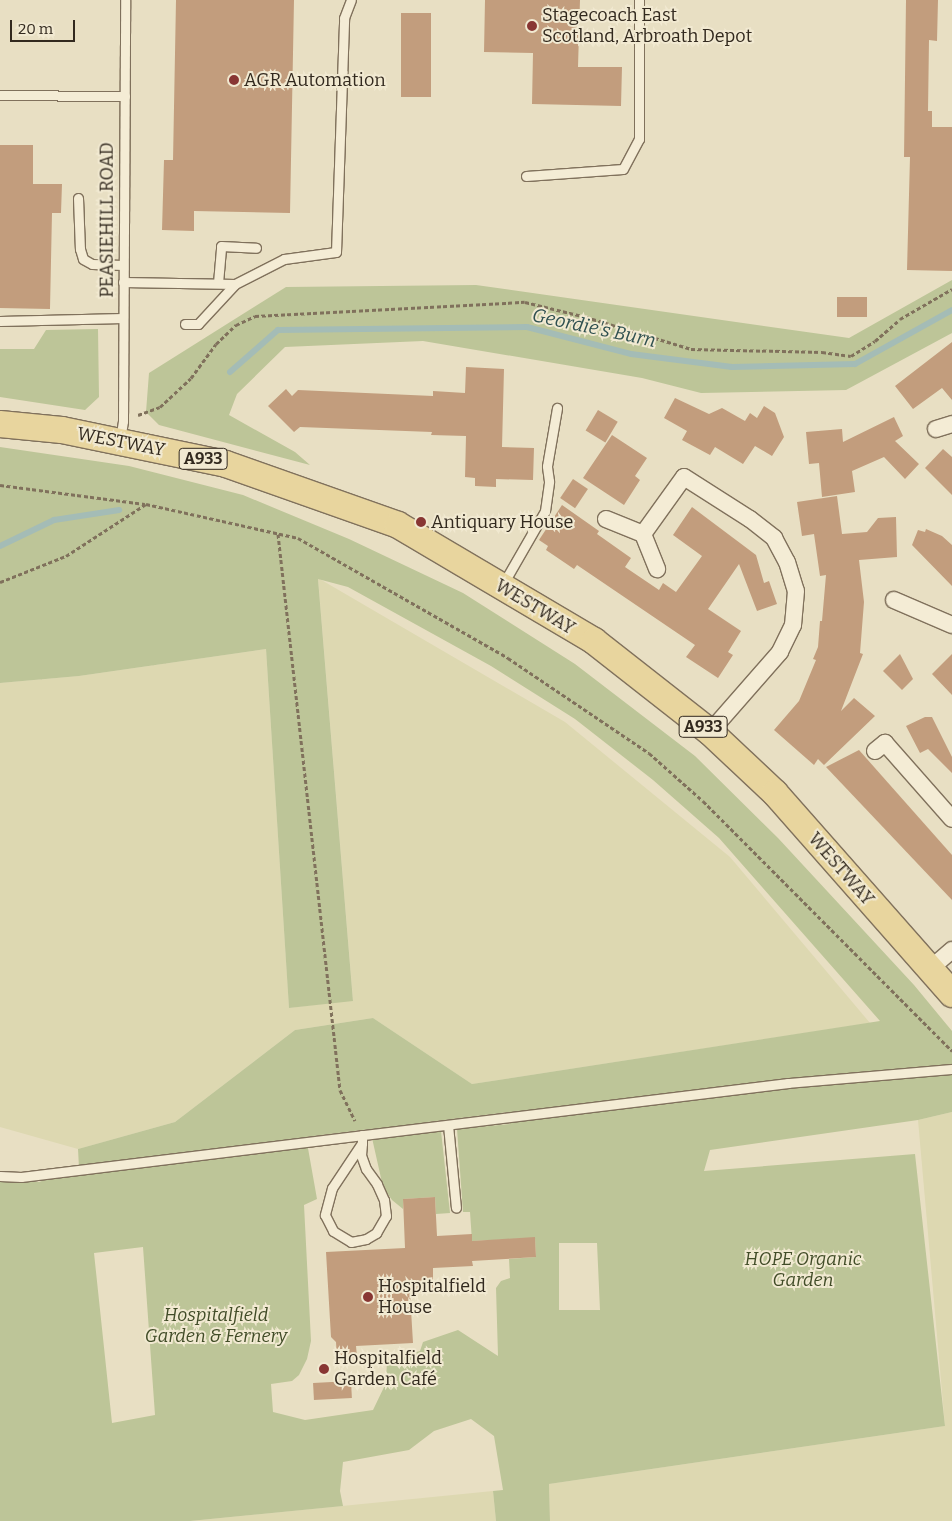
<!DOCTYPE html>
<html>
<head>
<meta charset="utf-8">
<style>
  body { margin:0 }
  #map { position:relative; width:952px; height:1521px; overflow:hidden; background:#e8dfc3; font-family:Bitter,serif }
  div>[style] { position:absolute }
  .farmland>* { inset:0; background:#ddd8b1 }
  .green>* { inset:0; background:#bdc598 }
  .stream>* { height:6px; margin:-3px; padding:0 3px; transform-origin:3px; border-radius:3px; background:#a4bcb6 }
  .building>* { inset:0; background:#c29d7d; transform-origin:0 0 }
  .path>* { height:3px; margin-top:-1.5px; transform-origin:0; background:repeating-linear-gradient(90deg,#80715c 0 4px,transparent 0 6.5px) }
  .roads { filter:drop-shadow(1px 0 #80715c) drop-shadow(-1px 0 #80715c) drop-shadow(0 1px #80715c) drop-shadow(0 -1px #80715c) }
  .lane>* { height:9px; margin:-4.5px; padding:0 4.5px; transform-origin:4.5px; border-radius:4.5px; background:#f4ecd5 }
  .street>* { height:16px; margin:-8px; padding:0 8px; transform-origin:8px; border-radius:8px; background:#f4ecd5 }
  .primary>* { height:26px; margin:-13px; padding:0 13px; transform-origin:13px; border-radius:13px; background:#e8d59e }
  .dots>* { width:14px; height:14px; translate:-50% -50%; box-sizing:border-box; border:2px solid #f1e9d1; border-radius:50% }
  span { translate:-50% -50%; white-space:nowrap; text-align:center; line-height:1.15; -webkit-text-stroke:4px #f1e9d1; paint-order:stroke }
  .shield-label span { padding:1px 4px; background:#f1e9d1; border:1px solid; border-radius:4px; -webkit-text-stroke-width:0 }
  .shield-label { font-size:16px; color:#32291e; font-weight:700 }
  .poi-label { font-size:18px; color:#32291e }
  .left { translate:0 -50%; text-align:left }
  .street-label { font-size:18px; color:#32291e }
  .park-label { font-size:18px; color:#414c27; font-style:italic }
  .water-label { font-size:19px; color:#2f5050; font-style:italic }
  .scale { position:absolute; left:10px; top:20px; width:65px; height:22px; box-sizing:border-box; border:2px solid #32291e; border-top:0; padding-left:6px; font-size:15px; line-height:18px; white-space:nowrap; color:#32291e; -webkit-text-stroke:4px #f1e9d1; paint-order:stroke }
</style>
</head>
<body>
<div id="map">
  <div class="farmland">
    <div style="clip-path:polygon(318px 578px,565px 722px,730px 857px,870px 1023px,472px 1084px,373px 1018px,295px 1030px,175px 1122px,78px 1149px,0 1127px,0 683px,79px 676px,266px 649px,289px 1008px,353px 1000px)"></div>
    <div style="clip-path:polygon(952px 1112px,952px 1521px,550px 1521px,549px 1484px,945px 1426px,918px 1120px)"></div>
    <div style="clip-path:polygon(493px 1491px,496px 1521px,190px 1521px)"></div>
  </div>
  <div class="green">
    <div style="clip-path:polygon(952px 280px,952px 333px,846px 390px,701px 393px,642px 378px,423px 341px,285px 347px,237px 394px,229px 415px,295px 452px,310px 465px,159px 425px,146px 412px,149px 373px,286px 287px,476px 285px,849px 338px)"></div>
    <div style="clip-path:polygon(98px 329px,99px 397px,85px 410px,0 397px,0 349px,34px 349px,46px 330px)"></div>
    <div style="clip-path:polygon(evenodd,0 447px,129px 466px,243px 495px,349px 539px,463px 593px,575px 664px,695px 756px,778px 838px,914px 985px,952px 1031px,952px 1112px,918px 1120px,710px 1150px,704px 1171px,915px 1154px,945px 1426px,549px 1484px,550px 1521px,496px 1521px,493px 1491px,503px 1490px,494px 1436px,471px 1419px,434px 1431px,409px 1450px,343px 1462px,340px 1491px,343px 1506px,190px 1521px,0 1521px,0 1180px,39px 1182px,79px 1168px,78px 1149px,175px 1122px,295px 1030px,373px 1018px,472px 1084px,880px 1021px,719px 838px,653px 780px,575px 719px,491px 666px,348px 587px,318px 579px,353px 1001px,289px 1008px,266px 649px,79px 676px,0 683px,0 447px,509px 1112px,510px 1124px,457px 1129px,463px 1212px,470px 1212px,472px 1241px,535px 1238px,536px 1257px,509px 1259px,510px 1278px,501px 1281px,496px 1288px,498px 1356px,458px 1330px,423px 1342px,420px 1351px,387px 1360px,386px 1383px,373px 1410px,305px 1420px,273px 1412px,271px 1384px,292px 1381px,299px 1375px,307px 1359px,311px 1341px,304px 1205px,317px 1199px,306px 1137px,370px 1129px,383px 1187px,392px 1200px,403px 1209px,403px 1199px,435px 1197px,436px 1214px,450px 1213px,441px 1131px,429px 1132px,428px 1122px,509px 1112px,0 447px,559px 1243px,597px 1243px,600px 1310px,559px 1310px,559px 1243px,0 447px,143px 1247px,155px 1415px,112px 1423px,94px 1253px,143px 1247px)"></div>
  </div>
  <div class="stream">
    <div style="left:230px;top:372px;width:64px;rotate:-41.2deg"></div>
    <div style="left:278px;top:330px;width:249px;rotate:-0.7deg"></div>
    <div style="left:527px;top:327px;width:107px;rotate:14.6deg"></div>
    <div style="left:631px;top:354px;width:102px;rotate:7.3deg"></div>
    <div style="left:732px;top:367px;width:123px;rotate:-1.4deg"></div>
    <div style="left:855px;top:364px;width:111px;rotate:-29.1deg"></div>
    <div style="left:0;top:546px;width:60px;rotate:-25.7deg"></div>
    <div style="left:54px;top:520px;width:66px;rotate:-8.7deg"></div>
  </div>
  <div class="building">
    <div style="clip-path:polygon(176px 0,294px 0,290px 213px,194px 211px,194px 231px,162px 230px,164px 160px,173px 160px)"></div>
    <div style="clip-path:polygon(485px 0,580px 0,578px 67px,622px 67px,621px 106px,532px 104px,533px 53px,484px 52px)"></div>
    <div style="clip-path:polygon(906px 0,938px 0,937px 41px,929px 40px,928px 111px,932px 111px,932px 127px,952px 127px,952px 271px,907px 270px,910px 157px,904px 157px)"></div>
    <div style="left:401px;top:13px;width:30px;height:84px"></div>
    <div style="clip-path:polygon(0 145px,33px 145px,33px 184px,62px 184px,61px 213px,52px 213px,50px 309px,0 308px)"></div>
    <div style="left:837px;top:297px;width:30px;height:20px"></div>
    <div style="clip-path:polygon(952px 342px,952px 400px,942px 388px,913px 409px,895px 386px)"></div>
    <div style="clip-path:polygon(466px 367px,504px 369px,502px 447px,534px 448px,533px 480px,496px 479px,496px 487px,475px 486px,475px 478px,465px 477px,466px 436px,431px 435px,432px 432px,300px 427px,294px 432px,268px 406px,286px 389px,292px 396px,298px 390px,433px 396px,433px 391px,465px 393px)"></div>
    <div style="clip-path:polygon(675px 398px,709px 414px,722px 408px,745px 421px,750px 413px,757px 418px,764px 406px,775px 413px,784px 437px,772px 456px,755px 446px,743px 464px,715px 447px,710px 455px,682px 440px,687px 431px,664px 418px)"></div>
    <div style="left:598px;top:410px;width:23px;height:24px;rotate:31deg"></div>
    <div style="clip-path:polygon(894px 417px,903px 436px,895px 441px,919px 464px,905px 479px,884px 457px,852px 471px,855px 492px,822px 497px,819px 463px,809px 464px,806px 432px,842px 429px,843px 442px)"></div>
    <div style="clip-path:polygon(612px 435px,647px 458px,635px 476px,640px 480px,624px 505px,583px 478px)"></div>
    <div style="clip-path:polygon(943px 449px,952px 457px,952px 495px,925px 468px)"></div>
    <div style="left:573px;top:479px;width:18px;height:23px;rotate:34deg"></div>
    <div style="clip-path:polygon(837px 496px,842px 534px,867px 532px,878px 518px,896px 517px,897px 557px,859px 560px,864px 602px,860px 653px,863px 654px,841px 711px,854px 698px,875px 716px,824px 765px,818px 759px,814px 765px,774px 730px,799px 701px,816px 660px,813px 659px,818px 647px,820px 621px,822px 621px,826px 575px,820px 576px,814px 534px,802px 536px,797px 502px)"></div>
    <div style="clip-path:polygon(562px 505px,599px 531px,597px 534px,631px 558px,625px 567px,659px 590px,663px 583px,676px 592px,702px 556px,673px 535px,692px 507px,756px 555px,764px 583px,769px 581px,777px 604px,757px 611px,739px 564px,708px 609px,741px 631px,728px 652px,733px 655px,718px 678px,686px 657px,695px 645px,577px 565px,574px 569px,546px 550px,548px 546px,539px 540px)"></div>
    <div style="clip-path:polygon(926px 529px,942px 536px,952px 545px,952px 586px,912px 545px,918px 530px,925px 532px)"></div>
    <div style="clip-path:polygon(900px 654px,913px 679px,902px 690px,883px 671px)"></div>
    <div style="clip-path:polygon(952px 654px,952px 695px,932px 674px)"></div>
    <div style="clip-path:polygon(925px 717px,932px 717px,952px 757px,952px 773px,928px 749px,920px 753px,906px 726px)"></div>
    <div style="clip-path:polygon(859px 750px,952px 855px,952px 900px,826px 767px)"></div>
    <div style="clip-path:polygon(435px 1197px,437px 1236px,472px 1234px,472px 1241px,535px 1237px,536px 1257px,472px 1261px,473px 1266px,433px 1268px,433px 1288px,428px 1288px,425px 1293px,410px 1293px,413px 1343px,356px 1346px,357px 1357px,337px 1359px,336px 1342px,331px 1337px,326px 1252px,405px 1248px,403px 1199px)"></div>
    <div style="left:351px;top:1381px;width:17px;height:38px;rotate:87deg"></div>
  </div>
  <div class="path">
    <div style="left:138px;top:415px;width:23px;rotate:-20deg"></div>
    <div style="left:160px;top:407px;width:42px;rotate:-43.1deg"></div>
    <div style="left:191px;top:378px;width:42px;rotate:-53.7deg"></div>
    <div style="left:216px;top:344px;width:28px;rotate:-44deg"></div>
    <div style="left:236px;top:325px;width:21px;rotate:-25deg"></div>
    <div style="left:255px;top:316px;width:270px;rotate:-3deg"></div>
    <div style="left:525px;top:302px;width:63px;rotate:13.8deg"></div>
    <div style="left:586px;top:317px;width:110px;rotate:16.9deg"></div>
    <div style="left:691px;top:349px;width:131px;rotate:1.3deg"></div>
    <div style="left:822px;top:352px;width:29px;rotate:8deg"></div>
    <div style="left:851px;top:356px;width:28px;rotate:-32deg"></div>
    <div style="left:875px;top:341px;width:33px;rotate:-41deg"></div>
    <div style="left:900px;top:319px;width:60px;rotate:-30deg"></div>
    <div style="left:0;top:485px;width:146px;rotate:7.5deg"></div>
    <div style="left:278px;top:534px;width:559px;rotate:83.64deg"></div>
    <div style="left:340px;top:1090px;width:34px;rotate:64deg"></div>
    <div style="left:0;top:582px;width:71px;rotate:-21.5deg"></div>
    <div style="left:66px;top:556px;width:95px;rotate:-33deg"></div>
    <div style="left:146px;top:504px;width:156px;rotate:12.6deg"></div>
    <div style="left:298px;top:538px;width:242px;rotate:29.7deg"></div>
    <div style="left:508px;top:658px;width:170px;rotate:34deg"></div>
    <div style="left:649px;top:753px;width:72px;rotate:41.6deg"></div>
    <div style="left:703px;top:801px;width:353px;rotate:45.1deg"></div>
  </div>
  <div class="roads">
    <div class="lane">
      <div style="left:0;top:95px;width:125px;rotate:0.5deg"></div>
      <div style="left:526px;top:176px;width:97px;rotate:-4.1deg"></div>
      <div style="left:623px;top:169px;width:34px;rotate:-62deg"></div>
      <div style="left:639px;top:139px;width:139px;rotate:-90deg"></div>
      <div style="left:78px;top:198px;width:51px;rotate:87.8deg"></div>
      <div style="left:80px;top:249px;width:10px;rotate:73deg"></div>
      <div style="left:83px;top:259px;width:10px;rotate:29deg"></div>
      <div style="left:92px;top:264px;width:31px;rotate:2deg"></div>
      <div style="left:123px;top:282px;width:112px;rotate:1deg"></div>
      <div style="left:235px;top:284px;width:55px;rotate:-27deg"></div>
      <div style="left:284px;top:259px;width:52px;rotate:-7.7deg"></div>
      <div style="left:336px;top:252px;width:234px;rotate:-88deg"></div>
      <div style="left:344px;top:18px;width:19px;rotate:-69deg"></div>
      <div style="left:218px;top:283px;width:37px;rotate:-85deg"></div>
      <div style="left:221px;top:246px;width:35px;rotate:3deg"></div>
      <div style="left:0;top:321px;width:123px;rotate:-1.4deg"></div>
      <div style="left:185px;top:324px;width:13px"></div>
      <div style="left:198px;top:324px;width:54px;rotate:-47.2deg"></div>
      <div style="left:120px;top:440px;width:19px;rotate:-81deg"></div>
      <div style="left:123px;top:421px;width:421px;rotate:-89.7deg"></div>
      <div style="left:503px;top:584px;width:84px;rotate:-60.1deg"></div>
      <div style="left:545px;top:511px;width:30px;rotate:-82deg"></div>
      <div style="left:549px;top:481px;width:15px;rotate:-98deg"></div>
      <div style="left:547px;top:466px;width:59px;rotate:-80.2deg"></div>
      <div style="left:448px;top:1125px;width:83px;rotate:84.5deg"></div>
      <div style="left:362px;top:1143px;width:54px;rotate:123.7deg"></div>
      <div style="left:332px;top:1188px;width:28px;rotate:105deg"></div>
      <div style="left:325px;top:1215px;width:18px;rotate:63deg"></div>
      <div style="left:333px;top:1231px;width:21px;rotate:31deg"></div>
      <div style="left:351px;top:1242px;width:15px;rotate:-11deg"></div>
      <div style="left:366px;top:1239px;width:12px;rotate:-31deg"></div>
      <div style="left:376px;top:1233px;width:20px;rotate:-60deg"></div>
      <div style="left:386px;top:1216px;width:16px;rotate:-97deg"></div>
      <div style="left:384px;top:1200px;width:17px;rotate:-114deg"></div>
      <div style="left:377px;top:1184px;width:19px;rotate:-126deg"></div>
      <div style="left:366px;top:1169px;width:15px;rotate:-110deg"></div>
      <div style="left:361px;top:1155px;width:12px;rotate:-85deg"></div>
      <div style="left:362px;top:1143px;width:8px;rotate:-90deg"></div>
      <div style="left:0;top:1176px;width:21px;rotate:3deg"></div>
      <div style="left:21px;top:1177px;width:773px;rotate:-6.99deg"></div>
      <div style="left:788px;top:1083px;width:165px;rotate:-4.9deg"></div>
    </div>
    <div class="street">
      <div style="left:936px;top:429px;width:17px;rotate:-17deg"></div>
      <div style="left:606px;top:519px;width:40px;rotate:22deg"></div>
      <div style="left:643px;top:534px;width:38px;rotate:68deg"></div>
      <div style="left:643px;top:534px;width:70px;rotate:-54.3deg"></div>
      <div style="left:684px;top:477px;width:78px;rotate:32.5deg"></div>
      <div style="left:750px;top:519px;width:31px;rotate:38deg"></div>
      <div style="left:774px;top:538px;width:27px;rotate:62deg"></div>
      <div style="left:787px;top:562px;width:30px;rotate:73deg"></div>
      <div style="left:796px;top:591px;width:34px;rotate:95deg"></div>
      <div style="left:793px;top:625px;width:30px;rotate:116deg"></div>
      <div style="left:780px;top:652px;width:106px;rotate:131.2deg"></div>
      <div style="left:894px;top:600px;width:63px;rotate:23.3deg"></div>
      <div style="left:875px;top:751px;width:13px;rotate:-39deg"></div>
      <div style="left:885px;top:743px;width:101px;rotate:48.6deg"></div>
      <div style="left:930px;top:969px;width:29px;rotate:-41deg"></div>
    </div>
    <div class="primary">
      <div style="left:0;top:424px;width:62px;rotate:5.5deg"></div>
      <div style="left:62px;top:430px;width:167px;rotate:11.7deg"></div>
      <div style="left:226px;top:464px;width:182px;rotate:19.5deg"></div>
      <div style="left:398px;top:525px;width:228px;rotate:30.6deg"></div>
      <div style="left:594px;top:641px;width:147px;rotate:38.1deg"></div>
      <div style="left:710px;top:732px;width:89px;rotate:43.2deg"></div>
      <div style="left:775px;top:793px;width:268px;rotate:48.6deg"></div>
    </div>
  </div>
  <div class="dots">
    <div style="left:532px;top:26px;background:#883633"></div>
    <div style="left:234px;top:80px;background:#883633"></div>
    <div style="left:421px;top:522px;background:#883633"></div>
    <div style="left:368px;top:1297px;background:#883633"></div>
    <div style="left:324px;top:1369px;background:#883633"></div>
  </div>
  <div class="shield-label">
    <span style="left:203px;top:459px">A933</span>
    <span style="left:703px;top:727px">A933</span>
  </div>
  <div class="poi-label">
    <span class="left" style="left:542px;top:26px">Stagecoach East<br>Scotland, Arbroath Depot</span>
    <span class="left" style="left:244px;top:80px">AGR Automation</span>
    <span class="left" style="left:431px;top:522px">Antiquary House</span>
    <span class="left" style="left:378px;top:1297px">Hospitalfield<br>House</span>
    <span class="left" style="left:334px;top:1369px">Hospitalfield<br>Garden Café</span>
  </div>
  <div class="street-label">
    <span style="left:107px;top:220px;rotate:-90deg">PEASIEHILL ROAD</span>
    <span style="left:121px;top:442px;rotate:11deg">WESTWAY</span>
    <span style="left:535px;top:607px;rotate:31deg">WESTWAY</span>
    <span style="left:841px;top:869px;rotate:49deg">WESTWAY</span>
  </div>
  <div class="park-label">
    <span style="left:803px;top:1270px">HOPE Organic<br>Garden</span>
    <span style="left:216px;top:1326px">Hospitalfield<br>Garden &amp; Fernery</span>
  </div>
  <div class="water-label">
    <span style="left:594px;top:328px;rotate:12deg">Geordie's Burn</span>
  </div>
  <div class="scale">20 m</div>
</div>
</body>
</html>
